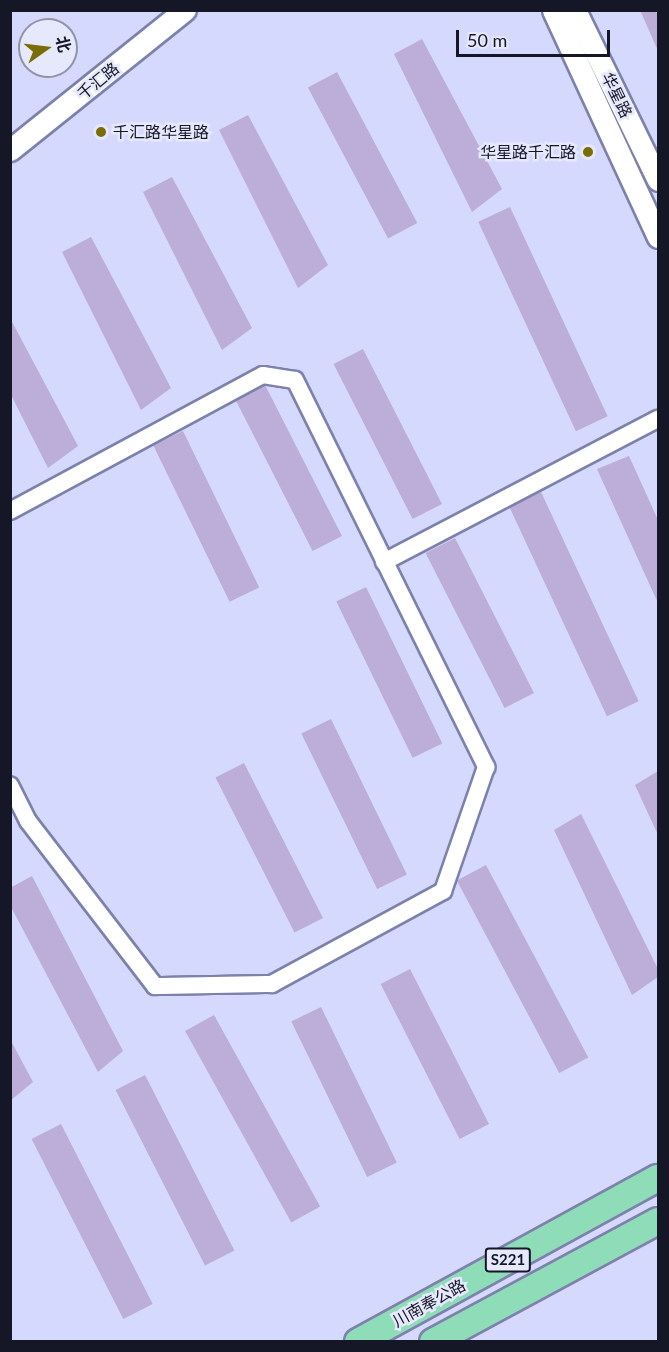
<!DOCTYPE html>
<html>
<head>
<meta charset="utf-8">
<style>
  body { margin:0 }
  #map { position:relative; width:669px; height:1352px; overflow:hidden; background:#d5d9fe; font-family:Lato,"Noto Sans SC",sans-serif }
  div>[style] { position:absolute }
  .building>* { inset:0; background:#bcadd9; transform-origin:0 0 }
  .roads { filter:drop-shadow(2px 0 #7d81ab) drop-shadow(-2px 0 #7d81ab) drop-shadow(0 2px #7d81ab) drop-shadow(0 -2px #7d81ab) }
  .minor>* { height:16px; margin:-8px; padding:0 8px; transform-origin:8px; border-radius:8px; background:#fff }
  .tertiary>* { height:21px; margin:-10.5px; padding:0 10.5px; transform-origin:10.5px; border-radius:10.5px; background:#fff }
  .primary>* { height:26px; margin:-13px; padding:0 13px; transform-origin:13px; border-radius:13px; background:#8fdcb9 }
  .dots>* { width:16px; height:16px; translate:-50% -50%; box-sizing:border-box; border:3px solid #e6e8fb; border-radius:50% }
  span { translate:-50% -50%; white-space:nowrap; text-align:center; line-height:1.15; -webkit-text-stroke:5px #e6e8fb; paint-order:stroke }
  .shield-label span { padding:2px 4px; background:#e6e8fb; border:2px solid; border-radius:4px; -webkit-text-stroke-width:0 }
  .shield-label { font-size:15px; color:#151626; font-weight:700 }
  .street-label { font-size:16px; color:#151626 }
  .poi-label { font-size:16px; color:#151626 }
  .left { translate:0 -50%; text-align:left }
  .right { translate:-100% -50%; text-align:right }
  .frame { position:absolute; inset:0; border:12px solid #151626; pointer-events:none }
  .north { position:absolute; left:18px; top:18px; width:60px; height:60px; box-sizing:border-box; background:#e6e8fb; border:2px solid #9294a6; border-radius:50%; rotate:76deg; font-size:16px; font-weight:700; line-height:24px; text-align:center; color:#151626 }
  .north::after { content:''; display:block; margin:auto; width:21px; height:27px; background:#7a6c07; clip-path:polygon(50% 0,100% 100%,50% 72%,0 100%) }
  .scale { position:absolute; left:456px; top:30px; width:154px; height:27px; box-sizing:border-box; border:3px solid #151626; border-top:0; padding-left:8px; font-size:18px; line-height:21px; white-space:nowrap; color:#151626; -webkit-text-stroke:4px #e6e8fb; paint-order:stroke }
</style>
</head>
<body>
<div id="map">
  <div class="building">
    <div style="clip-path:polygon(640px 10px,658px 10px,658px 51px)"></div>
    <div style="clip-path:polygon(422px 39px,502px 189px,472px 212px,394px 54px)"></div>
    <div style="left:337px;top:72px;width:171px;height:33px;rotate:62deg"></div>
    <div style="clip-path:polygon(248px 115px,328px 265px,298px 288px,219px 130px)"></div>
    <div style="clip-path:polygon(172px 177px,252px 328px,222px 350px,143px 192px)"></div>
    <div style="left:510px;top:207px;width:231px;height:35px;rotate:65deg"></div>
    <div style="clip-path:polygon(91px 237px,171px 388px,141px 410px,62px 252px)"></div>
    <div style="clip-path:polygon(10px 318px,78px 446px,48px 468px,10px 393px)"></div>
    <div style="left:363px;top:349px;width:174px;height:33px;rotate:63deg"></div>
    <div style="left:263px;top:381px;width:174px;height:33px;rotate:63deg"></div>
    <div style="left:183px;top:431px;width:174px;height:33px;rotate:64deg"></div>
    <div style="clip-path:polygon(629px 456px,658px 520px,658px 603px,597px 469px)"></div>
    <div style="left:541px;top:492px;width:231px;height:35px;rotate:65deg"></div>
    <div style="left:455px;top:538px;width:174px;height:33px;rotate:63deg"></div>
    <div style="left:366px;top:587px;width:174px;height:33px;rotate:64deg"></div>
    <div style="left:331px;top:719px;width:173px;height:33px;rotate:64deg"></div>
    <div style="left:244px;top:763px;width:174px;height:32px;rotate:63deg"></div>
    <div style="clip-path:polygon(658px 771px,658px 835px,635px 785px)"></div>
    <div style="clip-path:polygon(581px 814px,658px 969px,658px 977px,632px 995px,554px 830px)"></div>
    <div style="left:486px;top:865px;width:218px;height:33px;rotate:62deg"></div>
    <div style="clip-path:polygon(32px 876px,123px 1051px,98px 1072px,10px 905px,10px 888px)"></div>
    <div style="left:410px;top:969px;width:174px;height:33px;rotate:63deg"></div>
    <div style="left:321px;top:1007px;width:173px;height:33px;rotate:64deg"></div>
    <div style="left:214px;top:1015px;width:219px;height:33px;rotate:61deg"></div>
    <div style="clip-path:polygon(10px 1039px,33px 1082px,10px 1101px)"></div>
    <div style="left:145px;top:1075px;width:197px;height:33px;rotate:63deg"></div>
    <div style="left:61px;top:1124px;width:202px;height:33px;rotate:63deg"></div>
  </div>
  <div class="roads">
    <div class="minor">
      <div style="left:10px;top:511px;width:287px;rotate:-28.3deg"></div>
      <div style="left:263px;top:375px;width:32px;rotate:9deg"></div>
      <div style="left:295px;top:380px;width:432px;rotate:63.7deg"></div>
      <div style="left:486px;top:767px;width:131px;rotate:109.1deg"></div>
      <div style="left:443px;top:891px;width:195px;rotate:151.5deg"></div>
      <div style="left:272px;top:984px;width:117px;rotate:179deg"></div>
      <div style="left:155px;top:986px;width:208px;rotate:-127.6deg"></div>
      <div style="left:28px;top:821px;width:40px;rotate:-116.6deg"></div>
      <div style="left:384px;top:562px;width:309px;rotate:-27.6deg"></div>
    </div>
    <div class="tertiary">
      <div style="left:553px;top:10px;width:250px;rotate:65.2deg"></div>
      <div style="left:575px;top:10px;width:189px;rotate:64deg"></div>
      <div style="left:10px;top:150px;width:224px;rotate:-38.7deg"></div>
    </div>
    <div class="primary">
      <div style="left:358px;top:1342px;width:342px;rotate:-28.7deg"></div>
      <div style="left:433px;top:1342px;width:255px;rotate:-28.3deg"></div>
    </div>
  </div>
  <div class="dots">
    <div style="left:101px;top:132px;background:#7a6c07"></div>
    <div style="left:588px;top:152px;background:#7a6c07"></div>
  </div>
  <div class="shield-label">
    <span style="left:508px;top:1260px">S221</span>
  </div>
  <div class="street-label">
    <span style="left:98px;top:81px;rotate:-39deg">千汇路</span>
    <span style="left:617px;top:95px;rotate:64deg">华星路</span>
    <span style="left:429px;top:1303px;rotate:-29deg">川南奉公路</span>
  </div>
  <div class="poi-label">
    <span class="left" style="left:113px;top:132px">千汇路华星路</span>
    <span class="right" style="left:576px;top:152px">华星路千汇路</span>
  </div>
  <div class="frame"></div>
  <div class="north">北</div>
  <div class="scale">50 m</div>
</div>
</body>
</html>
